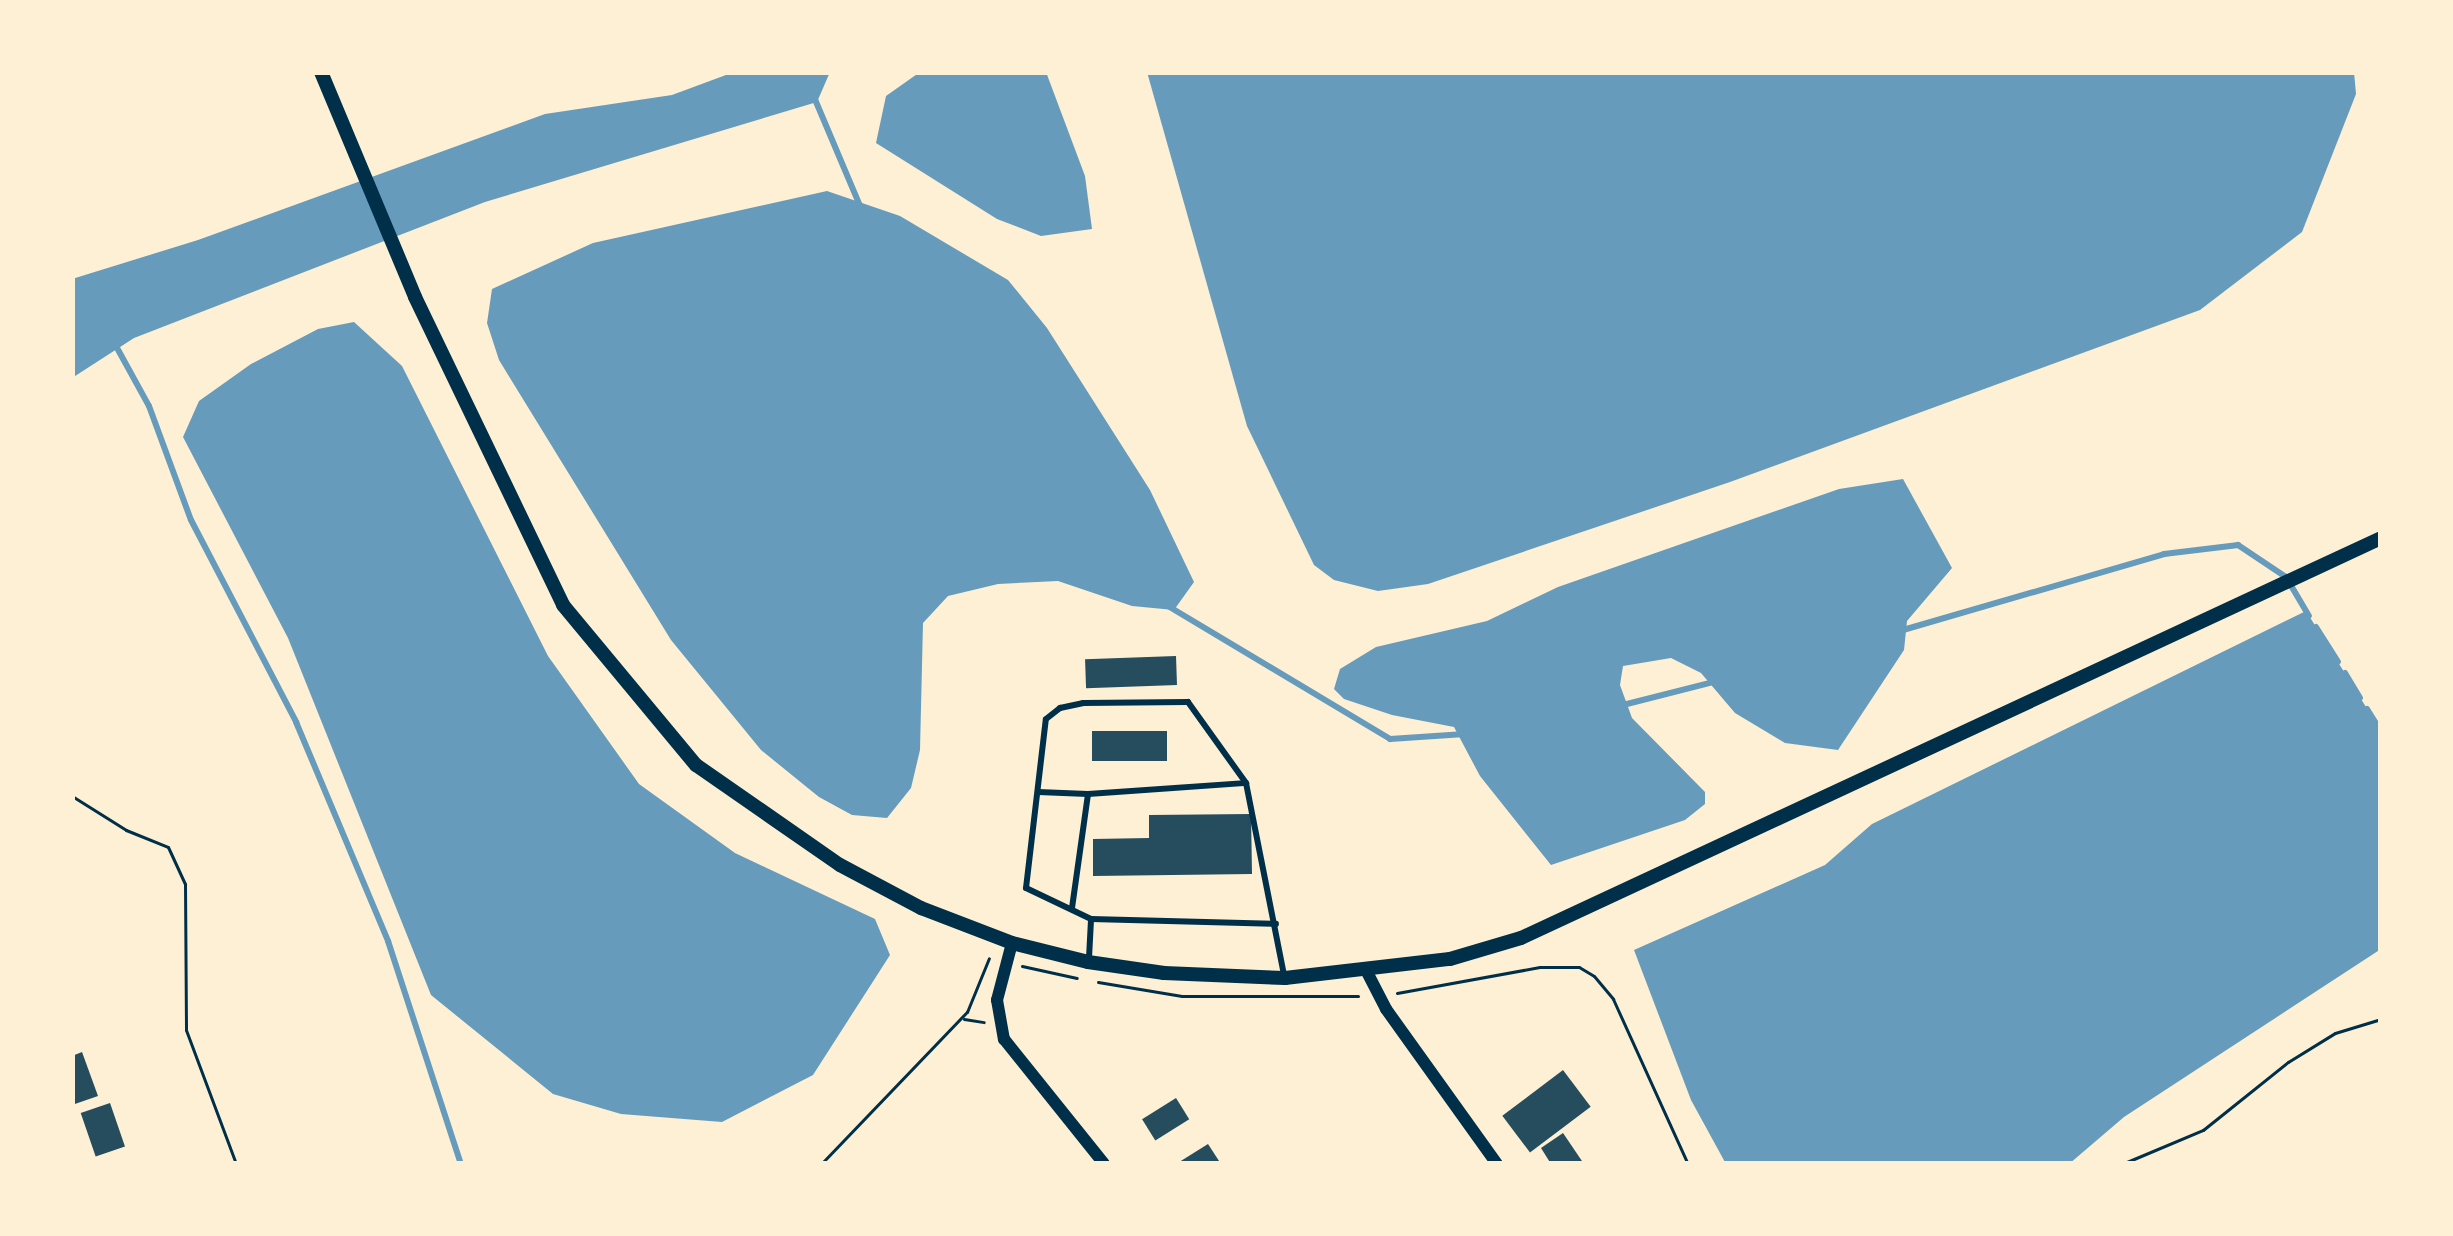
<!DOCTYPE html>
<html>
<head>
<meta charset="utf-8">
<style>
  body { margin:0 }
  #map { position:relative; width:2453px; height:1236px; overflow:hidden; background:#fdf0d5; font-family:Quicksand,sans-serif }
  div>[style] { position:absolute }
  .water>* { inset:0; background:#669bbc }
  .stream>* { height:6px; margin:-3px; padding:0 3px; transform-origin:3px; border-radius:3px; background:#669bbc }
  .building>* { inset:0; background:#264d5e; transform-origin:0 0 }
  .path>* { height:3px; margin:-1.5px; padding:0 1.5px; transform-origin:1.5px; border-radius:1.5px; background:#003049 }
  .service>* { height:6px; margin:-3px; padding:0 3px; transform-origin:3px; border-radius:3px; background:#003049 }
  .minor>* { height:12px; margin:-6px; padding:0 6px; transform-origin:6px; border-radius:6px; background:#003049 }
  .tertiary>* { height:14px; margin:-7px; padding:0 7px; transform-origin:7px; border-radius:7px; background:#003049 }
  span { translate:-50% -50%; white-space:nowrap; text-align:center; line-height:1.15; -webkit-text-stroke:9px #fdf0d5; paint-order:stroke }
  .frame { position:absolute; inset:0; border:75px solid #fdf0d5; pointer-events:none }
</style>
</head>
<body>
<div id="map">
  <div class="water">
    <div style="clip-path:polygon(734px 72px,830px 72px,817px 102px,485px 202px,134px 338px,72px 378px,72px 279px,198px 240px,545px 114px,672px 95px)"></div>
    <div style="clip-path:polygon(920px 72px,1046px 72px,1085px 176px,1092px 229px,1041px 236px,997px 219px,876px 143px,886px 96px)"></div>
    <div style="clip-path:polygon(1147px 72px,2354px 72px,2356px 94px,2302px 232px,2200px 310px,1730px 482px,1428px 584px,1378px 591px,1334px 580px,1314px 565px,1247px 426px)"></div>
    <div style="clip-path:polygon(827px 191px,900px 216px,1008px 280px,1047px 328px,1150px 490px,1194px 582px,1174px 610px,1132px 606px,1058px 581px,998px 584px,948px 596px,923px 623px,920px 750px,911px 788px,887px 818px,852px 815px,819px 797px,761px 750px,671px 640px,499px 360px,487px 323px,492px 289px,593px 243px)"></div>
    <div style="clip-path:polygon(354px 322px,402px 366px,548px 656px,639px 784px,735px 853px,875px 919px,890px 955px,813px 1075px,722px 1122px,621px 1114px,553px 1094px,431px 995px,288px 638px,183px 437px,199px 401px,251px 364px,318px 329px)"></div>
    <div style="clip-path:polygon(1903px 479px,1952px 568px,1907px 621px,1904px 650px,1838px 750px,1785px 743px,1735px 713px,1701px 673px,1671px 658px,1623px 666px,1620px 685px,1632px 718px,1705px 792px,1705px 804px,1685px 820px,1551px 865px,1480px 776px,1454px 727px,1392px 715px,1344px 699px,1334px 689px,1340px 669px,1376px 647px,1487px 621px,1558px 587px,1839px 489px)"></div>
    <div style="clip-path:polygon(2306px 611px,2381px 731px,2381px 949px,2124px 1117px,2069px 1164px,1726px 1164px,1691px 1100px,1634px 950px,1825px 865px,1872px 824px)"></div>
  </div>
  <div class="stream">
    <div style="left:814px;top:97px;width:118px;rotate:67.1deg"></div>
    <div style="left:116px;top:346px;width:68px;rotate:61.2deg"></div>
    <div style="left:149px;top:406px;width:121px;rotate:69.8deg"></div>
    <div style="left:191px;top:520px;width:228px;rotate:62.5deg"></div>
    <div style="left:296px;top:722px;width:238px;rotate:67.2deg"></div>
    <div style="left:388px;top:941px;width:235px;rotate:71.9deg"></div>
    <div style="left:1168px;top:606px;width:259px;rotate:30.9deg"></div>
    <div style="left:1390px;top:739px;width:75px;rotate:-3.8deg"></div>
    <div style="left:2316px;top:627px;width:41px;rotate:57.8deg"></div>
    <div style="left:1903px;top:630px;width:272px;rotate:-16.2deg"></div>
    <div style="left:2164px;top:554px;width:75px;rotate:-6.9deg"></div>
    <div style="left:2238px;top:545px;width:58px;rotate:33.7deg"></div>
    <div style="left:2286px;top:577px;width:45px;rotate:59.5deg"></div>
    <div style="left:2345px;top:673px;width:29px;rotate:59deg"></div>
    <div style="left:1619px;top:706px;width:101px;rotate:-14.3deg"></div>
    <div style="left:2367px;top:709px;width:26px;rotate:58deg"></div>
  </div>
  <div class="building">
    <div style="left:1176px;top:656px;width:29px;height:91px;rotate:88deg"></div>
    <div style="left:1167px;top:731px;width:30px;height:75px;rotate:90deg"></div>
    <div style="clip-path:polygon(1251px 814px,1252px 874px,1093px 876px,1093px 839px,1149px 838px,1149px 815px)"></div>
    <div style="clip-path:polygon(82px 1052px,98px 1096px,72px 1105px,72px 1056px)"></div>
    <div style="left:1563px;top:1070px;width:46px;height:76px;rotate:53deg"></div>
    <div style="left:1176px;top:1098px;width:25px;height:40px;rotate:58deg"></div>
    <div style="left:110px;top:1103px;width:46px;height:31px;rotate:71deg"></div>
    <div style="clip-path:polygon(1563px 1133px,1584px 1164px,1551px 1164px,1541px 1148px)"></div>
    <div style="clip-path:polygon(1208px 1144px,1221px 1164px,1176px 1164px)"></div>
  </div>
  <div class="path">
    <div style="left:72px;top:796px;width:64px;rotate:32.2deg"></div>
    <div style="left:126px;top:830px;width:45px;rotate:22deg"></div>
    <div style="left:168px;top:847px;width:41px;rotate:65.3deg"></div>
    <div style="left:185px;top:884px;width:146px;rotate:89.6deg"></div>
    <div style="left:186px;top:1030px;width:143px;rotate:69.5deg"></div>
    <div style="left:1022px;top:966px;width:56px;rotate:12.3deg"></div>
    <div style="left:1098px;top:982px;width:85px;rotate:9.5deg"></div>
    <div style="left:1182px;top:996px;width:176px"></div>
    <div style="left:1397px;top:993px;width:145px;rotate:-10.3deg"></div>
    <div style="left:1540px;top:967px;width:39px"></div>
    <div style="left:1579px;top:967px;width:17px;rotate:31deg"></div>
    <div style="left:1594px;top:976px;width:30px;rotate:50deg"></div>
    <div style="left:1613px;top:999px;width:181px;rotate:65.6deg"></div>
    <div style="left:964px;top:1019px;width:20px;rotate:9deg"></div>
    <div style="left:821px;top:1164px;width:211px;rotate:-46.2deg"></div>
    <div style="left:967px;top:1012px;width:58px;rotate:-67.8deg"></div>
    <div style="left:2122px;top:1164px;width:88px;rotate:-22.8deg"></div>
    <div style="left:2203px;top:1130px;width:109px;rotate:-38.7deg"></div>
    <div style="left:2288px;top:1062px;width:55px;rotate:-31.7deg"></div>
    <div style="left:2335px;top:1033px;width:48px;rotate:-16.9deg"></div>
  </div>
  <div class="service">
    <div style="left:1038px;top:792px;width:50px;rotate:2.3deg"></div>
    <div style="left:1072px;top:908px;width:115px;rotate:-82deg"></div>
    <div style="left:1088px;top:794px;width:156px;rotate:-4deg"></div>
    <div style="left:1091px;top:919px;width:185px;rotate:1.5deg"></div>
    <div style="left:1089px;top:958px;width:39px;rotate:-87deg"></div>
    <div style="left:1091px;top:919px;width:72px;rotate:-154.5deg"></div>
    <div style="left:1026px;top:888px;width:170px;rotate:-83.3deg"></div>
    <div style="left:1046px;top:719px;width:18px;rotate:-38deg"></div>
    <div style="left:1060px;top:708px;width:24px;rotate:-12deg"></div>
    <div style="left:1083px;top:703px;width:105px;rotate:-0.5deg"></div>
    <div style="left:1188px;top:702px;width:100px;rotate:54.4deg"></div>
    <div style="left:1246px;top:783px;width:196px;rotate:78.8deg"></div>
  </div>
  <div class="minor">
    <div style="left:1012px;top:943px;width:59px;rotate:104.7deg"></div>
    <div style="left:997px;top:1000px;width:40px;rotate:80deg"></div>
    <div style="left:1004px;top:1039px;width:160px;rotate:51.3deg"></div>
    <div style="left:1367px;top:972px;width:42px;rotate:62.8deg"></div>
    <div style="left:1386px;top:1009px;width:191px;rotate:54.4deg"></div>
  </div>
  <div class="tertiary">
    <div style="left:321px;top:72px;width:244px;rotate:67.3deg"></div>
    <div style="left:415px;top:297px;width:342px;rotate:64.3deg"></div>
    <div style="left:563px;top:605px;width:208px;rotate:50.3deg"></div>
    <div style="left:696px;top:765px;width:175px;rotate:34.8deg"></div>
    <div style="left:840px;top:865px;width:92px;rotate:28deg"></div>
    <div style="left:921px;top:908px;width:97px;rotate:21deg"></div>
    <div style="left:1012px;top:943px;width:78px;rotate:14deg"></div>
    <div style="left:1088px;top:962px;width:77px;rotate:8.2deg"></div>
    <div style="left:1164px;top:973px;width:121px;rotate:2.4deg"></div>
    <div style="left:1285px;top:978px;width:166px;rotate:-6.6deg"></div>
    <div style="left:1450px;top:959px;width:74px;rotate:-16.5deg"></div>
    <div style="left:1521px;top:938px;width:948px;rotate:-24.94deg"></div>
  </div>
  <div class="frame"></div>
</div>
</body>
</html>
